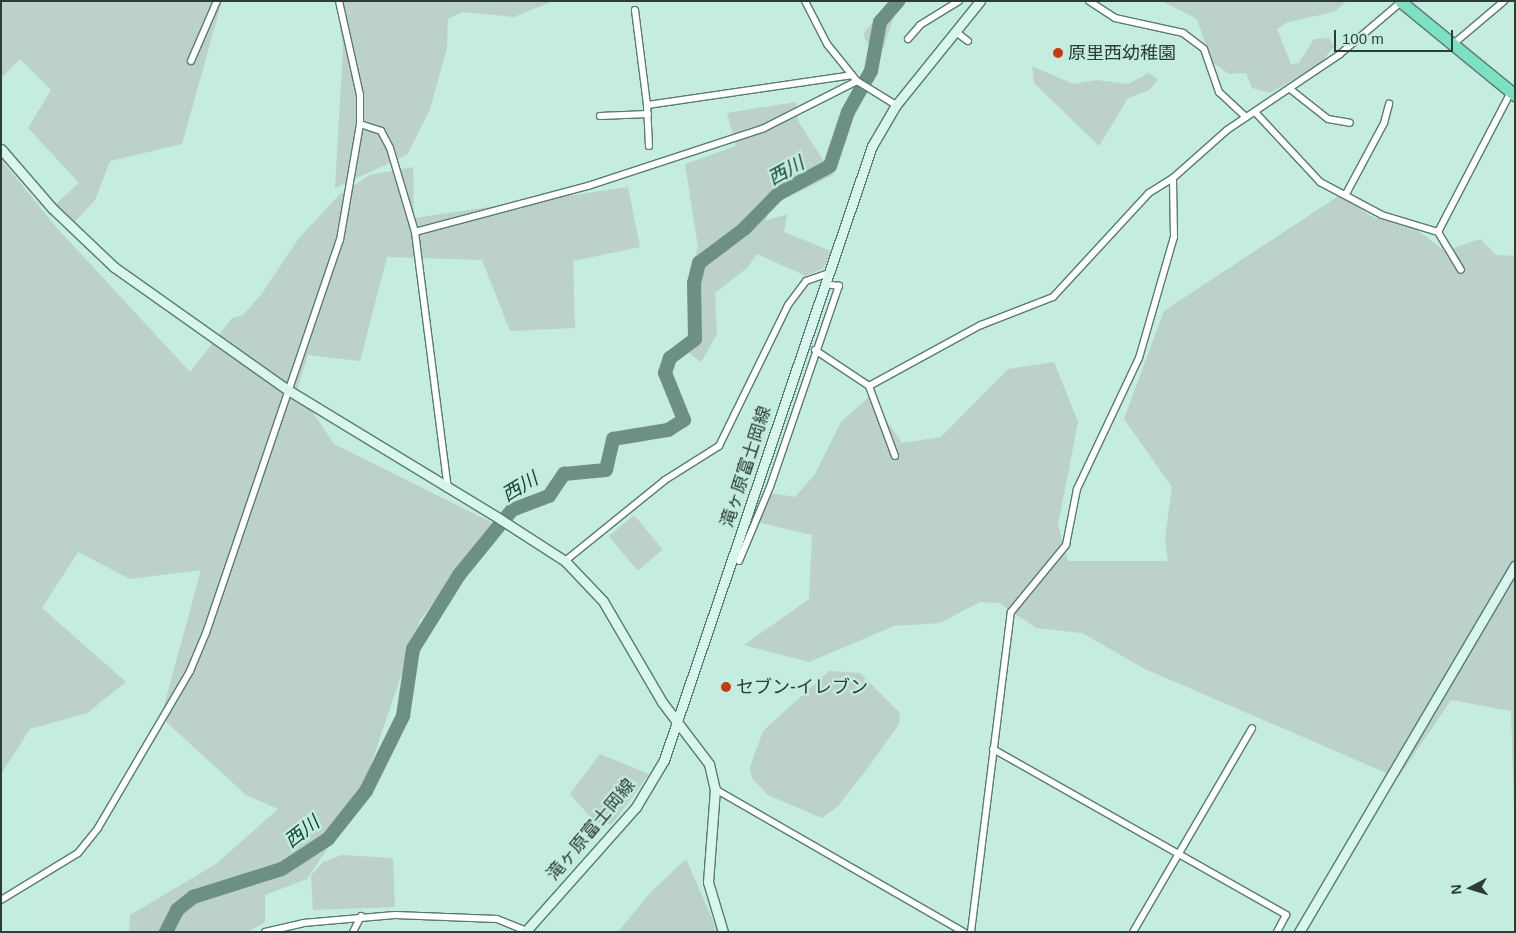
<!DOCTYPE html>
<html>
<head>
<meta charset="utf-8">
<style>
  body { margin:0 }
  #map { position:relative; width:1516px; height:933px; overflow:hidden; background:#c4ecdf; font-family:Helvetica,"Noto Sans JP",sans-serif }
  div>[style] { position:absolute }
  .green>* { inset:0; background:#bbd1c9; transform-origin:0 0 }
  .river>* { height:14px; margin:-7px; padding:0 7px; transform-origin:7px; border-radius:7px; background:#6e8f84 }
  .roads { filter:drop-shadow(1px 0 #577c70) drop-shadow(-1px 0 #577c70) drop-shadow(0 1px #577c70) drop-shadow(0 -1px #577c70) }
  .street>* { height:6px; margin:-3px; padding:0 3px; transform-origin:3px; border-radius:3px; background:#fff }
  .secondary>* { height:9px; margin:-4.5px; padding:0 4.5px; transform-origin:4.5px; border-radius:4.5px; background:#d8f6ed }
  .highway>* { height:11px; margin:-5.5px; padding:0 5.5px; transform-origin:5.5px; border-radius:5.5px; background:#7de0c3 }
  .dots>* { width:14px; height:14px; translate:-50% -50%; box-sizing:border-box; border:2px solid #c4ecdf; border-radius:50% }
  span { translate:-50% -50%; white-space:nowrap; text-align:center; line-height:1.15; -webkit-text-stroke:4.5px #c4ecdf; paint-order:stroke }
  .poi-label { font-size:18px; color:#2c3c37 }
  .left { translate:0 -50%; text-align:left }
  .street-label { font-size:18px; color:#2c3c37 }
  .water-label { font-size:19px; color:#154639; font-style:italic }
  .frame { position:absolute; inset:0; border:2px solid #2c3c37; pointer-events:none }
  .north { position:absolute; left:1446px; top:863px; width:50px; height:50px; -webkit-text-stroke:4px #c4ecdf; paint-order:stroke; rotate:265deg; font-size:14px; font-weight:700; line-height:20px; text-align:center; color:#2c3c37 }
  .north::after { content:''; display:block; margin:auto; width:18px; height:22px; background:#2c3c37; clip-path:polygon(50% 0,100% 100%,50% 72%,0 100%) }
  .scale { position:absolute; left:1334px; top:30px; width:119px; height:22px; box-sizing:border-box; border:2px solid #2c3c37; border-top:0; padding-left:6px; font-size:15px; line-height:18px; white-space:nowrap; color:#2c3c37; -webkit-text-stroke:4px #c4ecdf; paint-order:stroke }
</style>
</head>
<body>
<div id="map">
  <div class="green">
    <div style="clip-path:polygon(1px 1px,222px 1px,182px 144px,110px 161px,95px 200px,72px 225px,56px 204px,79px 183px,28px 128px,51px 90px,20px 59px,1px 78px)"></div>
    <div style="clip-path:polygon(336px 1px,553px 1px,514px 17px,462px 12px,448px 19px,447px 48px,430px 109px,407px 155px,335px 188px,343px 49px)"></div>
    <div style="clip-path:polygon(890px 1px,899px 1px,883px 49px,868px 44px,863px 34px)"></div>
    <div style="clip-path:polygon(1162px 1px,1347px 1px,1334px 12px,1288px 22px,1277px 29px,1291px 64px,1299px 63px,1314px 39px,1329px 38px,1334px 46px,1320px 64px,1270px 93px,1252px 88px,1246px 73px,1229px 74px,1212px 62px,1197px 19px)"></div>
    <div style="clip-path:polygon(1032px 66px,1073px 84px,1097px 80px,1128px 84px,1149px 73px,1158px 80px,1149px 90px,1128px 98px,1099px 146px,1034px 83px)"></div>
    <div style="clip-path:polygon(796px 102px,798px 121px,833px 175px,770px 206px,766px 221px,787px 214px,784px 232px,831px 251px,824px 268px,806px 276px,757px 254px,748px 267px,715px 293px,717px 334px,701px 362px,688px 352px,694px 331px,689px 280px,698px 247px,685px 164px,736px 146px,727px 113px)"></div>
    <div style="clip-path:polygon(1px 159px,55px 226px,190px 372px,232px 318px,243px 315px,261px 295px,299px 238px,339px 195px,370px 175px,413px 167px,414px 218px,628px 187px,640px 247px,573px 261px,575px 328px,510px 331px,482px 260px,387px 257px,360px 361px,308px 355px,297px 389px,334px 444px,495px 524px,420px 620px,358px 802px,307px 879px,265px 895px,265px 922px,248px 932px,129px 932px,130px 915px,216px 864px,278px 809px,246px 795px,161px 717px,201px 570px,130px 579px,78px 552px,42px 608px,126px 682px,87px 713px,30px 729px,1px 774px)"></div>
    <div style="clip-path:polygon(1340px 195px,1374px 218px,1409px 224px,1445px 251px,1480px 239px,1496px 255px,1515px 256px,1515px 842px,1511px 711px,1451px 700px,1398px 778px,1145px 669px,1082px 633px,1036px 628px,999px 603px,980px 602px,940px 623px,894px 626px,809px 662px,744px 645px,809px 599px,812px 535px,757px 522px,765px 492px,795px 497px,815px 474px,841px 422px,870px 396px,902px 443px,941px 437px,1008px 369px,1054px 362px,1078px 422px,1058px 525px,1068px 561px,1168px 561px,1165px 539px,1172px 487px,1124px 419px,1164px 311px)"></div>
    <div style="left:634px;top:515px;width:45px;height:33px;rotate:50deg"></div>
    <div style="clip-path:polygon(829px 671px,860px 673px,900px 713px,899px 724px,870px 765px,838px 806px,822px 818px,768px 795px,752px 778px,750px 767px,763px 731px)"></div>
    <div style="clip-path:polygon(600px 754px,649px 774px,612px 824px,596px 823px,570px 794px)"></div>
    <div style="clip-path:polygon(342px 855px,393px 858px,395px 907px,313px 910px,311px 875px,323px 862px)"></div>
    <div style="clip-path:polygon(686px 859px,718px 932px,618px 932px,651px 892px)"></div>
  </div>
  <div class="river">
    <div style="left:166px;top:932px;width:25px;rotate:-63deg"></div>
    <div style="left:177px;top:910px;width:21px;rotate:-39deg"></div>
    <div style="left:193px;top:897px;width:93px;rotate:-17.5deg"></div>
    <div style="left:282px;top:869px;width:55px;rotate:-33.1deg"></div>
    <div style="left:328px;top:839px;width:61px;rotate:-51.6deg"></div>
    <div style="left:366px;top:791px;width:84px;rotate:-63.7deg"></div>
    <div style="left:403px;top:716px;width:68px;rotate:-81.5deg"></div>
    <div style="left:413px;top:649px;width:87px;rotate:-58.1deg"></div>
    <div style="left:459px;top:575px;width:84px;rotate:-50.8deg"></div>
    <div style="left:512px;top:510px;width:40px;rotate:-21deg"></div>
    <div style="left:549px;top:496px;width:27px;rotate:-56deg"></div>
    <div style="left:564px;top:474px;width:42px;rotate:-5.4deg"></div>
    <div style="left:606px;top:470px;width:32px;rotate:-77deg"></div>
    <div style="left:613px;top:439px;width:56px;rotate:-9.3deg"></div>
    <div style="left:668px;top:430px;width:19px;rotate:-32deg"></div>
    <div style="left:684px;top:420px;width:51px;rotate:-112deg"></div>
    <div style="left:665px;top:373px;width:16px;rotate:-72deg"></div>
    <div style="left:670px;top:358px;width:31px;rotate:-37deg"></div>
    <div style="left:695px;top:339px;width:56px;rotate:-91deg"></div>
    <div style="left:694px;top:283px;width:21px;rotate:-76deg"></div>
    <div style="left:699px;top:263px;width:56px;rotate:-37.1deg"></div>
    <div style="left:744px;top:229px;width:49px;rotate:-45.8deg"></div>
    <div style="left:778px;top:194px;width:59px;rotate:-28.3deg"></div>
    <div style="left:830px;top:166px;width:57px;rotate:-71.6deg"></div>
    <div style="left:848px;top:112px;width:47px;rotate:-60.7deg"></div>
    <div style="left:871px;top:71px;width:50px;rotate:-79.6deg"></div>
    <div style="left:880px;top:22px;width:28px;rotate:-49deg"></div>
  </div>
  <div class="roads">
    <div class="street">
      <div style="left:805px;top:1px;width:48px;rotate:62.9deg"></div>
      <div style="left:827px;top:44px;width:48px;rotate:51deg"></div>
      <div style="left:857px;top:81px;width:46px;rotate:31.6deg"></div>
      <div style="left:1089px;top:1px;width:31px;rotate:33deg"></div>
      <div style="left:1115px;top:18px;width:70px;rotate:12.4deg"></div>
      <div style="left:1183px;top:33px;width:26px;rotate:37deg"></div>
      <div style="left:1204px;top:49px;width:46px;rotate:70.8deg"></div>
      <div style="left:1219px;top:92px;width:37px;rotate:43deg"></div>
      <div style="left:635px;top:10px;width:96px;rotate:82.8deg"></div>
      <div style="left:956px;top:32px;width:15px;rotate:37deg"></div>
      <div style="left:908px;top:39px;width:18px;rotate:-49deg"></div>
      <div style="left:920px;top:25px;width:46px;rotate:-31.6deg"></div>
      <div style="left:1452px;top:45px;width:68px;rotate:-40.2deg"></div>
      <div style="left:191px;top:61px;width:65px;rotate:-66.6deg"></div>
      <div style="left:1290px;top:89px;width:48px;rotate:38.3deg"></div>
      <div style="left:1328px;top:119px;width:22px;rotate:10deg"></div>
      <div style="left:1255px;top:112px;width:96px;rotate:47.1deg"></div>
      <div style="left:1320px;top:182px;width:70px;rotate:28deg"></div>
      <div style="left:1382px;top:215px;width:59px;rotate:16.9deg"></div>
      <div style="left:1438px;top:232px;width:44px;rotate:58.8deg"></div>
      <div style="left:600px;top:116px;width:48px;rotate:-2.4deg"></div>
      <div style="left:360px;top:124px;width:22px;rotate:18deg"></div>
      <div style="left:381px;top:131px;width:19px;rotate:62deg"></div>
      <div style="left:390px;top:148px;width:88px;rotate:73.4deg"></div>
      <div style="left:415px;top:232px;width:259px;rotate:82.7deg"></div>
      <div style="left:649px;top:146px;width:41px;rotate:-92.8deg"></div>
      <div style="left:647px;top:105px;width:207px;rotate:-8.3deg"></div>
      <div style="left:1346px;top:194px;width:81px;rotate:-61.8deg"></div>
      <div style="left:1384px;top:123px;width:20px;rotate:-75deg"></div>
      <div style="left:415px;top:232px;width:179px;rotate:-14.9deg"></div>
      <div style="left:588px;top:186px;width:185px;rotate:-18.2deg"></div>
      <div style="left:764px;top:128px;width:104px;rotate:-26.8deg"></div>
      <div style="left:1438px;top:232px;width:158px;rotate:-62.5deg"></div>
      <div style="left:815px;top:350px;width:65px;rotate:33.7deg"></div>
      <div style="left:895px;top:456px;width:75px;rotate:-110.4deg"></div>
      <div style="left:869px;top:386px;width:128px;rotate:-28.6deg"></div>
      <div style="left:981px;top:325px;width:77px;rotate:-21.3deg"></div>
      <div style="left:1053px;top:297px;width:142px;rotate:-47.3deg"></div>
      <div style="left:1149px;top:193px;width:28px;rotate:-32deg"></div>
      <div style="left:1173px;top:178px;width:72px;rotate:-41.6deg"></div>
      <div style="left:1227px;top:130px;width:136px;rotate:-33.9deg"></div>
      <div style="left:1340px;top:54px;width:80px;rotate:-40.4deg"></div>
      <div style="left:565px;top:561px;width:129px;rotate:-39deg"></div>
      <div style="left:665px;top:480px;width:64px;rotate:-32.2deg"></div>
      <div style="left:719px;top:446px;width:157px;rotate:-63.9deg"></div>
      <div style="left:788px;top:305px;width:30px;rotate:-53deg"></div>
      <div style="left:806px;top:281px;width:24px;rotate:-19deg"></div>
      <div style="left:739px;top:561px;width:80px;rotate:-67.3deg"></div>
      <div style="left:770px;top:487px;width:213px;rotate:-71.1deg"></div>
      <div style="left:839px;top:286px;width:14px;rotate:-172deg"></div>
      <div style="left:993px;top:749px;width:337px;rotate:29.5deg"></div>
      <div style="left:1286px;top:915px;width:19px;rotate:118deg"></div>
      <div style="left:715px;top:789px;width:287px;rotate:29.9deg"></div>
      <div style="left:1px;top:900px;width:90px;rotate:-31.4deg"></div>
      <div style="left:78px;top:853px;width:32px;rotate:-51deg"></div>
      <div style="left:98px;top:828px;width:182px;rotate:-59.6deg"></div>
      <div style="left:190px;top:671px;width:41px;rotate:-67.2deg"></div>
      <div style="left:206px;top:633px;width:415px;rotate:-71.2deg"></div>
      <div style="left:340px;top:240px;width:118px;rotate:-80.2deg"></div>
      <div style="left:360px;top:124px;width:29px;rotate:-90deg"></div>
      <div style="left:360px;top:95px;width:96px;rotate:-102.6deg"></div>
      <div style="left:265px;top:932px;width:39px;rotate:-13deg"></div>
      <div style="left:303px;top:923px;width:92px;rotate:-5deg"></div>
      <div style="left:395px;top:915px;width:102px;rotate:2.2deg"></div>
      <div style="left:497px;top:919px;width:31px;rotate:22deg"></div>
      <div style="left:353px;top:932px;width:18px;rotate:-63deg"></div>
      <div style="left:971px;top:932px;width:322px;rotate:-82.9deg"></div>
      <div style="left:1011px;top:612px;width:87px;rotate:-50.6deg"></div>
      <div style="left:1066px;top:545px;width:57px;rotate:-78.9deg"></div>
      <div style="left:1077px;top:489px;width:145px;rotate:-64.7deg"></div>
      <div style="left:1139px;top:358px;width:126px;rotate:-73.9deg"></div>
      <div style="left:1174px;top:237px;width:59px;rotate:-91deg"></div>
      <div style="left:1133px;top:932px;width:236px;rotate:-59.7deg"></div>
    </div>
    <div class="secondary">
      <div style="left:1px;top:149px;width:78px;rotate:49.2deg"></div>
      <div style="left:52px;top:208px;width:86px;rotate:43.6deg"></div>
      <div style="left:114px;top:267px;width:213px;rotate:35.3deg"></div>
      <div style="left:288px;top:390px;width:248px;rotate:31.3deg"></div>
      <div style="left:500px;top:519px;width:77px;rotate:32.9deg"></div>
      <div style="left:565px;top:561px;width:55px;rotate:46.5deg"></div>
      <div style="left:603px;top:601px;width:117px;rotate:59.7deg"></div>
      <div style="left:662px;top:702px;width:78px;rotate:52.8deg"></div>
      <div style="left:709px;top:764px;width:26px;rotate:77deg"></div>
      <div style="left:715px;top:789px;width:93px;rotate:94.3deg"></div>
      <div style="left:708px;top:882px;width:52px;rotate:73.3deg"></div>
      <div style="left:525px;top:932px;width:167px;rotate:-48.4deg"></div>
      <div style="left:636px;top:807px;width:55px;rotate:-59.2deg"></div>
      <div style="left:664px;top:760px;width:648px;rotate:-71.29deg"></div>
      <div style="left:872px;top:146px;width:48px;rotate:-59.7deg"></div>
      <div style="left:896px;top:105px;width:134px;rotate:-51.1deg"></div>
      <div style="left:1299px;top:932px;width:425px;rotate:-59.5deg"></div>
    </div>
    <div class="highway">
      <div style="left:1400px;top:1px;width:149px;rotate:39.3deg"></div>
    </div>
  </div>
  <div class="dots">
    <div style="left:1058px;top:53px;background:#c43b11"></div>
    <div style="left:726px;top:687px;background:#c43b11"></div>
  </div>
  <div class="poi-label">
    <span class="left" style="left:1068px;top:53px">原里西幼稚園</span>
    <span class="left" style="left:736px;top:687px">セブン-イレブン</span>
  </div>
  <div class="street-label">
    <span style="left:746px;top:467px;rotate:-72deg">滝ヶ原富士岡線</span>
    <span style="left:591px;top:830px;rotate:-50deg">滝ヶ原富士岡線</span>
  </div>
  <div class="water-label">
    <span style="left:786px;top:171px;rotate:-29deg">西川</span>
    <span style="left:520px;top:487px;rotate:-31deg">西川</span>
    <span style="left:302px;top:832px;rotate:-38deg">西川</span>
  </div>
  <div class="frame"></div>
  <div class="north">N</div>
  <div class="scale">100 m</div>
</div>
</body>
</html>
